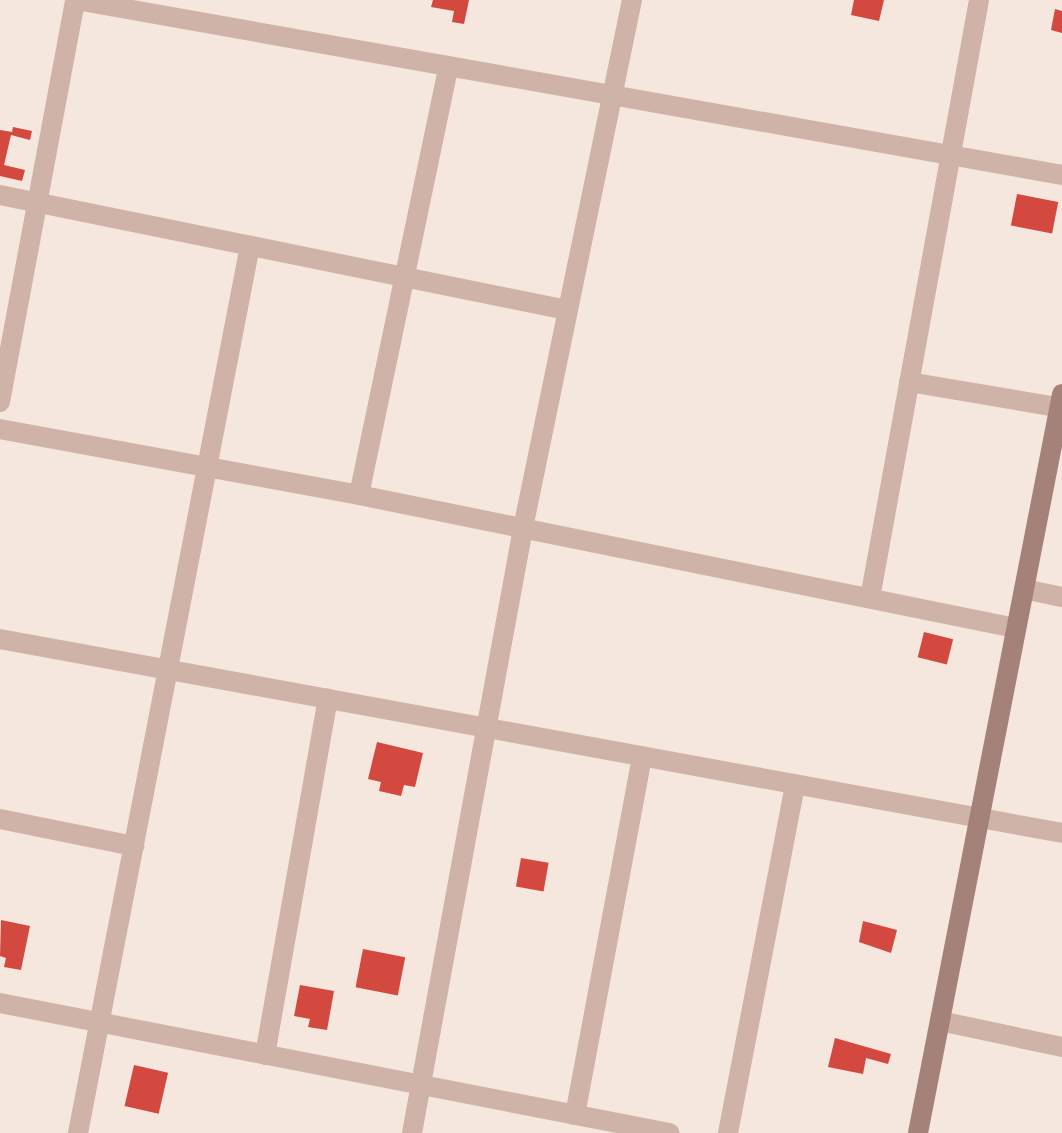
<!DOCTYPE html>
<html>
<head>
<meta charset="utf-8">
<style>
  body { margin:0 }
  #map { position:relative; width:1062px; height:1133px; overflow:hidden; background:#f5e6de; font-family:Roboto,sans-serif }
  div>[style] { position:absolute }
  .building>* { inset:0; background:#d3483f; transform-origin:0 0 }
  .street>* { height:20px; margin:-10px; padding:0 10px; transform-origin:10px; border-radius:10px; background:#cfb3a8 }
  .secondary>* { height:20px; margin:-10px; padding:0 10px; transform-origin:10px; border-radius:10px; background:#a48179 }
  span { translate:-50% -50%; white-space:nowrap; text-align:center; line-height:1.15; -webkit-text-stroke:8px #fcf2ec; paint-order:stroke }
</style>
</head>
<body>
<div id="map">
  <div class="building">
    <div style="clip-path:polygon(433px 0,469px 0,464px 24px,452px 22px,454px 11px,431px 7px)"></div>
    <div style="clip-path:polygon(854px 0,884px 0,879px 21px,851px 15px)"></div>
    <div style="clip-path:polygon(1055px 9px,1062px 11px,1062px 33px,1051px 30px)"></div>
    <div style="clip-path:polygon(13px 127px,32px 131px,30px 140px,11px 135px,4px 165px,25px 170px,22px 181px,0 176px,0 130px,12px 132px)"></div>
    <div style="left:1017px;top:194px;width:42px;height:32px;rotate:11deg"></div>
    <div style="left:924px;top:632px;width:30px;height:26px;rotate:14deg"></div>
    <div style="clip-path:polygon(377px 742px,423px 753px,415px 787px,404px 785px,401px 796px,379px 791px,381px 782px,368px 779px)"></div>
    <div style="left:521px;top:858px;width:28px;height:29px;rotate:10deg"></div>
    <div style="clip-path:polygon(1px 920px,30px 926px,21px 970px,4px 967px,6px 958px,0 956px)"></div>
    <div style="clip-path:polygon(863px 921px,897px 930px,891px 953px,859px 942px)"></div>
    <div style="left:363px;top:949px;width:43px;height:39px;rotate:11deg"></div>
    <div style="clip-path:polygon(300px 985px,334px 991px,327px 1030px,308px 1027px,310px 1019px,294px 1016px)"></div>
    <div style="clip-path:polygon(835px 1038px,891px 1054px,888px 1064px,866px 1058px,863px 1074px,828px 1067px)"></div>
    <div style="left:134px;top:1065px;width:35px;height:42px;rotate:13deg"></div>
  </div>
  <div class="street">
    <div style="left:76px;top:0;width:1001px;rotate:10.06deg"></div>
    <div style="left:0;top:195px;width:579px;rotate:11.47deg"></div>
    <div style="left:909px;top:382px;width:155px;rotate:9.6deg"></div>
    <div style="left:0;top:402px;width:409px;rotate:-79.4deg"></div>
    <div style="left:0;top:429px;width:365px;rotate:10.4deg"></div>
    <div style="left:359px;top:495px;width:669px;rotate:11.46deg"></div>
    <div style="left:359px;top:495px;width:438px;rotate:-78.2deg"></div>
    <div style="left:1024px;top:589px;width:39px;rotate:12deg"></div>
    <div style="left:870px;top:598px;width:608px;rotate:-79.67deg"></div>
    <div style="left:0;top:639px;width:1080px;rotate:10.35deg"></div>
    <div style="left:0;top:819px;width:137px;rotate:11.4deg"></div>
    <div style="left:0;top:1003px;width:682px;rotate:11deg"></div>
    <div style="left:940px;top:1021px;width:125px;rotate:12deg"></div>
    <div style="left:265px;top:1055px;width:362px;rotate:-80deg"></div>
    <div style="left:575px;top:1115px;width:365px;rotate:-79.4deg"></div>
    <div style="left:78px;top:1133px;width:904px;rotate:-79.03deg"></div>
    <div style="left:412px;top:1133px;width:615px;rotate:-79.6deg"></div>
    <div style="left:523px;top:528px;width:539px;rotate:-78.34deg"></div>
    <div style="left:728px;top:1133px;width:355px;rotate:-79.1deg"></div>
  </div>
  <div class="secondary">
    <div style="left:918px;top:1133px;width:753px;rotate:-78.97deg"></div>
  </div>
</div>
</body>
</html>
